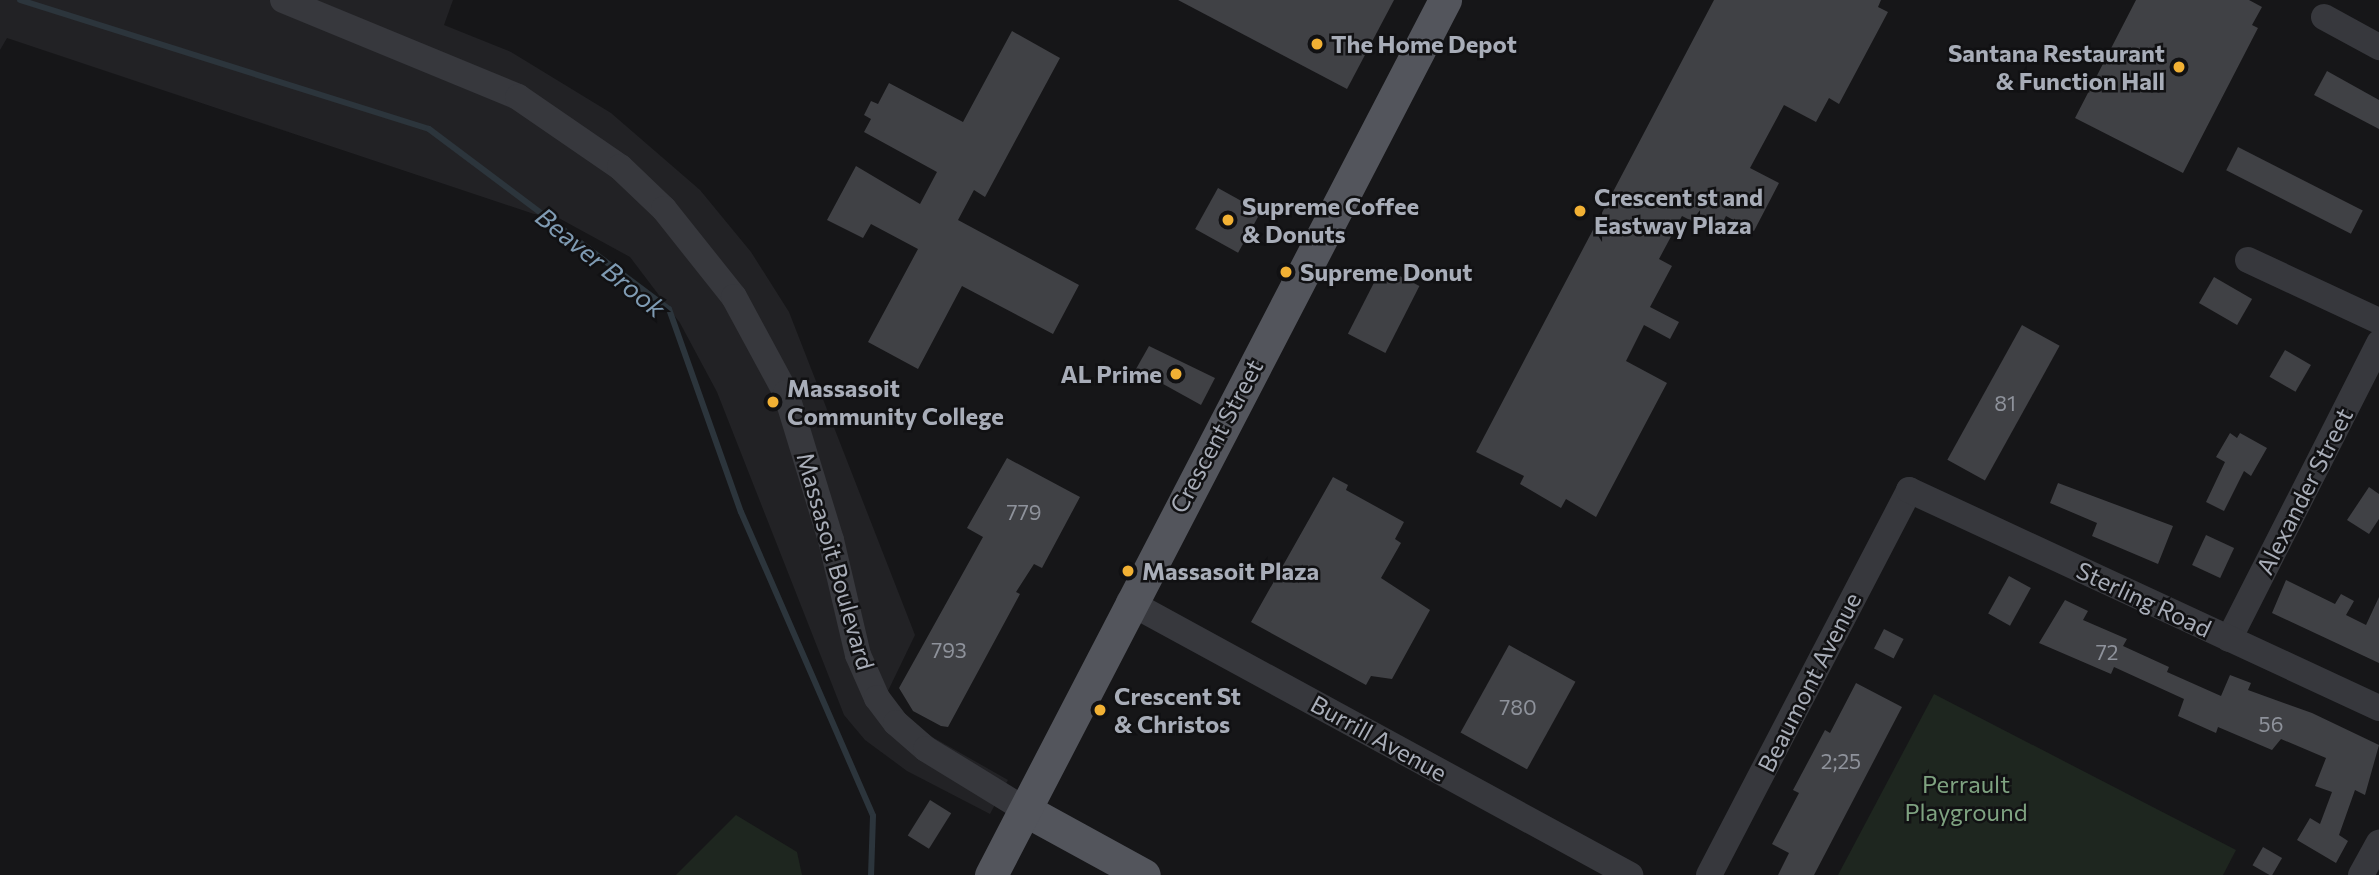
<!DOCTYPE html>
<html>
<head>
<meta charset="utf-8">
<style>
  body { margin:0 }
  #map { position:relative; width:2379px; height:875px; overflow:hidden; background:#161618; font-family:Commissioner,sans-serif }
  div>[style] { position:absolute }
  .built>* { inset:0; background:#222225 }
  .green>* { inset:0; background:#1e261f }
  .stream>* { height:6px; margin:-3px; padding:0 3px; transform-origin:3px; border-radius:3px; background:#2c353c }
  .building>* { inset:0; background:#404145; transform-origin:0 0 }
  .minor>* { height:26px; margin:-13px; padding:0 13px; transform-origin:13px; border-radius:13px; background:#37383d }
  .major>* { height:33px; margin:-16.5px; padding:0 16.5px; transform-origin:16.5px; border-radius:16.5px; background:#53555c }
  .dots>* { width:19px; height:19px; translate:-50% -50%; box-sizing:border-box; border:4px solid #111113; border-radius:50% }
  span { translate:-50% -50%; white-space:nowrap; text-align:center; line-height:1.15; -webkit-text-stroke:5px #111113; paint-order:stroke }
  .number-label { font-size:21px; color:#8e929b }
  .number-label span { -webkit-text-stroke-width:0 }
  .poi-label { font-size:24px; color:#a8adb8; font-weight:700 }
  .left { translate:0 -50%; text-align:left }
  .right { translate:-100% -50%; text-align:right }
  .street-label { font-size:24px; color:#a8adb8 }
  .park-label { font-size:24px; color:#7fa381 }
  .water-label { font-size:26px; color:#7f9bb3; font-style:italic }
</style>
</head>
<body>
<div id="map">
  <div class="built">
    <div style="clip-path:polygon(0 0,453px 0,444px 25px,511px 52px,611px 113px,700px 190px,751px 252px,789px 312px,915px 635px,887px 693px,913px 726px,1008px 780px,990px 814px,907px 771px,865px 740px,844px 715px,717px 392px,680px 323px,630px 257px,555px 216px,534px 214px,7px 38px,0 50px)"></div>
  </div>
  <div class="green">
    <div style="clip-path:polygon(1934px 694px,2236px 850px,2223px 875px,1838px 875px)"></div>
    <div style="clip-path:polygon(736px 815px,797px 852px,802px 875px,676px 875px)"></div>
  </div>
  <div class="stream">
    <div style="left:20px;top:0;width:429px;rotate:17.5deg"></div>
    <div style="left:429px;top:129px;width:300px;rotate:36.9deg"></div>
    <div style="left:669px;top:309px;width:215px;rotate:70.5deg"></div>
    <div style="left:741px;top:512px;width:331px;rotate:66.5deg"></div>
    <div style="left:873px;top:816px;width:59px;rotate:91.9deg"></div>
  </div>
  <div class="building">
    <div style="clip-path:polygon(1178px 0,1394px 0,1347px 89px)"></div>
    <div style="clip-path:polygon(1714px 0,1881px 0,1878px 7px,1888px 12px,1839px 104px,1829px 98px,1816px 122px,1784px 105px,1750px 168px,1779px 183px,1754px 231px,1726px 216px,1717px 234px,1682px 216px,1659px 259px,1672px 266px,1650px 307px,1679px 322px,1670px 339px,1644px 325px,1626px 361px,1667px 383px,1596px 517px,1566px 499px,1561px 508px,1520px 484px,1524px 476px,1476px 452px)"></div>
    <div style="clip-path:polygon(2136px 0,2249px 0,2262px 7px,2252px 25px,2258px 28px,2183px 173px,2075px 118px)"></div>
    <div style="clip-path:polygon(1012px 31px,1060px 58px,985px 197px,974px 190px,958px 220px,1079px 285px,1053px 334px,962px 286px,918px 369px,868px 342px,918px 249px,871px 224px,863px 238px,827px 220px,856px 166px,920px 204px,937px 172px,864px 132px,871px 119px,864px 115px,871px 101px,878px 104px,889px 83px,963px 122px)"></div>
    <div style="clip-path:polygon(2327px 71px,2379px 100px,2379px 129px,2314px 95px)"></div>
    <div style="left:2238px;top:147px;width:140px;height:26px;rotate:27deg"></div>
    <div style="left:1218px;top:188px;width:49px;height:47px;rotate:29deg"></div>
    <div style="left:1382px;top:267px;width:42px;height:75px;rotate:27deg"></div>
    <div style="left:2214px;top:277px;width:44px;height:30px;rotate:30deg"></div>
    <div style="left:2022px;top:325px;width:43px;height:154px;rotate:29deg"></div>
    <div style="clip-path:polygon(1149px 346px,1215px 378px,1201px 405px,1136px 369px)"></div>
    <div style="left:2285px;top:350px;width:30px;height:31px;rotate:30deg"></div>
    <div style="clip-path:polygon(2230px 433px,2237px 438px,2240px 433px,2267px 448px,2251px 476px,2244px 471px,2224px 511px,2206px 502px,2225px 462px,2216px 457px)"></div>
    <div style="clip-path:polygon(1007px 458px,1080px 497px,1042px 568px,1034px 564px,1016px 592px,1020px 594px,948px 727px,941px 726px,913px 711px,899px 688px,983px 537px,967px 528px)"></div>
    <div style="clip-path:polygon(1333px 477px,1348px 485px,1346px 490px,1404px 522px,1395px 539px,1401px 543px,1381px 578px,1430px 610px,1392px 679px,1371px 676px,1366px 685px,1251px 622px)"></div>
    <div style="clip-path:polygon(2058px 483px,2173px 526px,2158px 564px,2092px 536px,2097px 523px,2050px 503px)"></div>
    <div style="clip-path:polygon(2369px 487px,2379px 494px,2379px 519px,2369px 534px,2347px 520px)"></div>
    <div style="left:2206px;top:535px;width:31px;height:33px;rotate:25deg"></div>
    <div style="left:2009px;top:576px;width:25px;height:43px;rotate:29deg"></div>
    <div style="clip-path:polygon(2286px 580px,2335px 604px,2341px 594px,2354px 601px,2346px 615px,2366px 625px,2379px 597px,2379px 663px,2272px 613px)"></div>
    <div style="clip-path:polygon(2065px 600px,2088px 611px,2083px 620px,2127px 639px,2123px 646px,2169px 667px,2167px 672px,2221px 696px,2230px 675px,2251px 683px,2248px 690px,2312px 713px,2379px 745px,2365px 795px,2355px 790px,2339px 835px,2348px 841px,2336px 863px,2297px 840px,2310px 818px,2320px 824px,2332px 792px,2315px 786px,2326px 758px,2281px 739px,2272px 750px,2218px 727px,2216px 733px,2178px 716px,2184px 699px,2114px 667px,2111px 674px,2039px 643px)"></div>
    <div style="left:1884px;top:629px;width:22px;height:22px;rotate:27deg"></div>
    <div style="left:1509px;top:645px;width:76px;height:100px;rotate:29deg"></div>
    <div style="clip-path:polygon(1856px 683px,1902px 707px,1814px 875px,1778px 875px,1789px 853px,1772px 844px,1799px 793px,1793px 790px,1825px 730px,1830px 733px)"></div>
    <div style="left:930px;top:800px;width:25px;height:42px;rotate:32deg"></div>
    <div style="left:2263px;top:847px;width:22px;height:21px;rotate:30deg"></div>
  </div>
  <div class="minor">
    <div style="left:283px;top:0;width:254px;rotate:22.4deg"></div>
    <div style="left:518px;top:97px;width:124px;rotate:34.5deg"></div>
    <div style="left:620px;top:167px;width:61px;rotate:43.7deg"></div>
    <div style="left:664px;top:209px;width:112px;rotate:51.5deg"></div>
    <div style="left:734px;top:297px;width:109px;rotate:61.6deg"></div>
    <div style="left:786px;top:393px;width:154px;rotate:73deg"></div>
    <div style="left:831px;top:540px;width:118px;rotate:76.8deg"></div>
    <div style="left:858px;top:655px;width:47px;rotate:66.2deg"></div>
    <div style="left:877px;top:698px;width:31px;rotate:53deg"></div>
    <div style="left:896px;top:723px;width:40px;rotate:41deg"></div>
    <div style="left:926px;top:749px;width:119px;rotate:31.5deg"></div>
    <div style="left:2324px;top:17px;width:63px;rotate:28.6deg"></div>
    <div style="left:2248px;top:260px;width:145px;rotate:25deg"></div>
    <div style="left:1129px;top:602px;width:571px;rotate:28.59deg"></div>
    <div style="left:2229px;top:639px;width:332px;rotate:-63.1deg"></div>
    <div style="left:1709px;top:875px;width:434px;rotate:-62.5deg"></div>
    <div style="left:1909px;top:490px;width:518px;rotate:24.88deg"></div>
    <div style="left:2361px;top:875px;width:37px;rotate:-61deg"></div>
  </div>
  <div class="major">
    <div style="left:1027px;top:811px;width:133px;rotate:28.7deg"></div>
    <div style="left:991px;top:875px;width:986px;rotate:-62.58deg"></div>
  </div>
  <div class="dots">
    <div style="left:1317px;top:44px;background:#f2b134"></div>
    <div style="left:2179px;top:67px;background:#f2b134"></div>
    <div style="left:1580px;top:211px;background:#f2b134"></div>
    <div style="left:1228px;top:220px;background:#f2b134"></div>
    <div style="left:1286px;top:272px;background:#f2b134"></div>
    <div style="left:1176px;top:374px;background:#f2b134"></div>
    <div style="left:773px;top:402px;background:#f2b134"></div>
    <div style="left:1128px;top:571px;background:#f2b134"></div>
    <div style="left:1100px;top:710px;background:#f2b134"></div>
  </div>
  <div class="number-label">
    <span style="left:2005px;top:403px">81</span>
    <span style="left:1024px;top:512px">779</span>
    <span style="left:949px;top:650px">793</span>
    <span style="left:2107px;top:652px">72</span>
    <span style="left:1518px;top:707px">780</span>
    <span style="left:2271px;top:724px">56</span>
    <span style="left:1841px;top:761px">2;25</span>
  </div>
  <div class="poi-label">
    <span class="left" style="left:1331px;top:44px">The Home Depot</span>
    <span class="right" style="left:2165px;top:67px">Santana Restaurant<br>&amp; Function Hall</span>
    <span class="left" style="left:1594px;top:211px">Crescent st and<br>Eastway Plaza</span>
    <span class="left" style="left:1242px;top:220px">Supreme Coffee<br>&amp; Donuts</span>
    <span class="left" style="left:1300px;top:272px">Supreme Donut</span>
    <span class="right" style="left:1162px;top:374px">AL Prime</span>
    <span class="left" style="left:787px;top:402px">Massasoit<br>Community College</span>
    <span class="left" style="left:1142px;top:571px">Massasoit Plaza</span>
    <span class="left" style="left:1114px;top:710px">Crescent St<br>&amp; Christos</span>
  </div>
  <div class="street-label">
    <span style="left:1216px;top:436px;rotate:-62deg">Crescent Street</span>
    <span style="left:2304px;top:491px;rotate:-63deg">Alexander Street</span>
    <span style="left:836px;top:561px;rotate:74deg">Massasoit Boulevard</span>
    <span style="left:2144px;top:599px;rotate:25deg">Sterling Road</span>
    <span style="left:1809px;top:682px;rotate:-63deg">Beaumont Avenue</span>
    <span style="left:1379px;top:738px;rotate:29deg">Burrill Avenue</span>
  </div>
  <div class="park-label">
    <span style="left:1966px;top:798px">Perrault<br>Playground</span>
  </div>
  <div class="water-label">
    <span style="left:601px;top:262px;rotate:39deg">Beaver Brook</span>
  </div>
</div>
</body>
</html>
